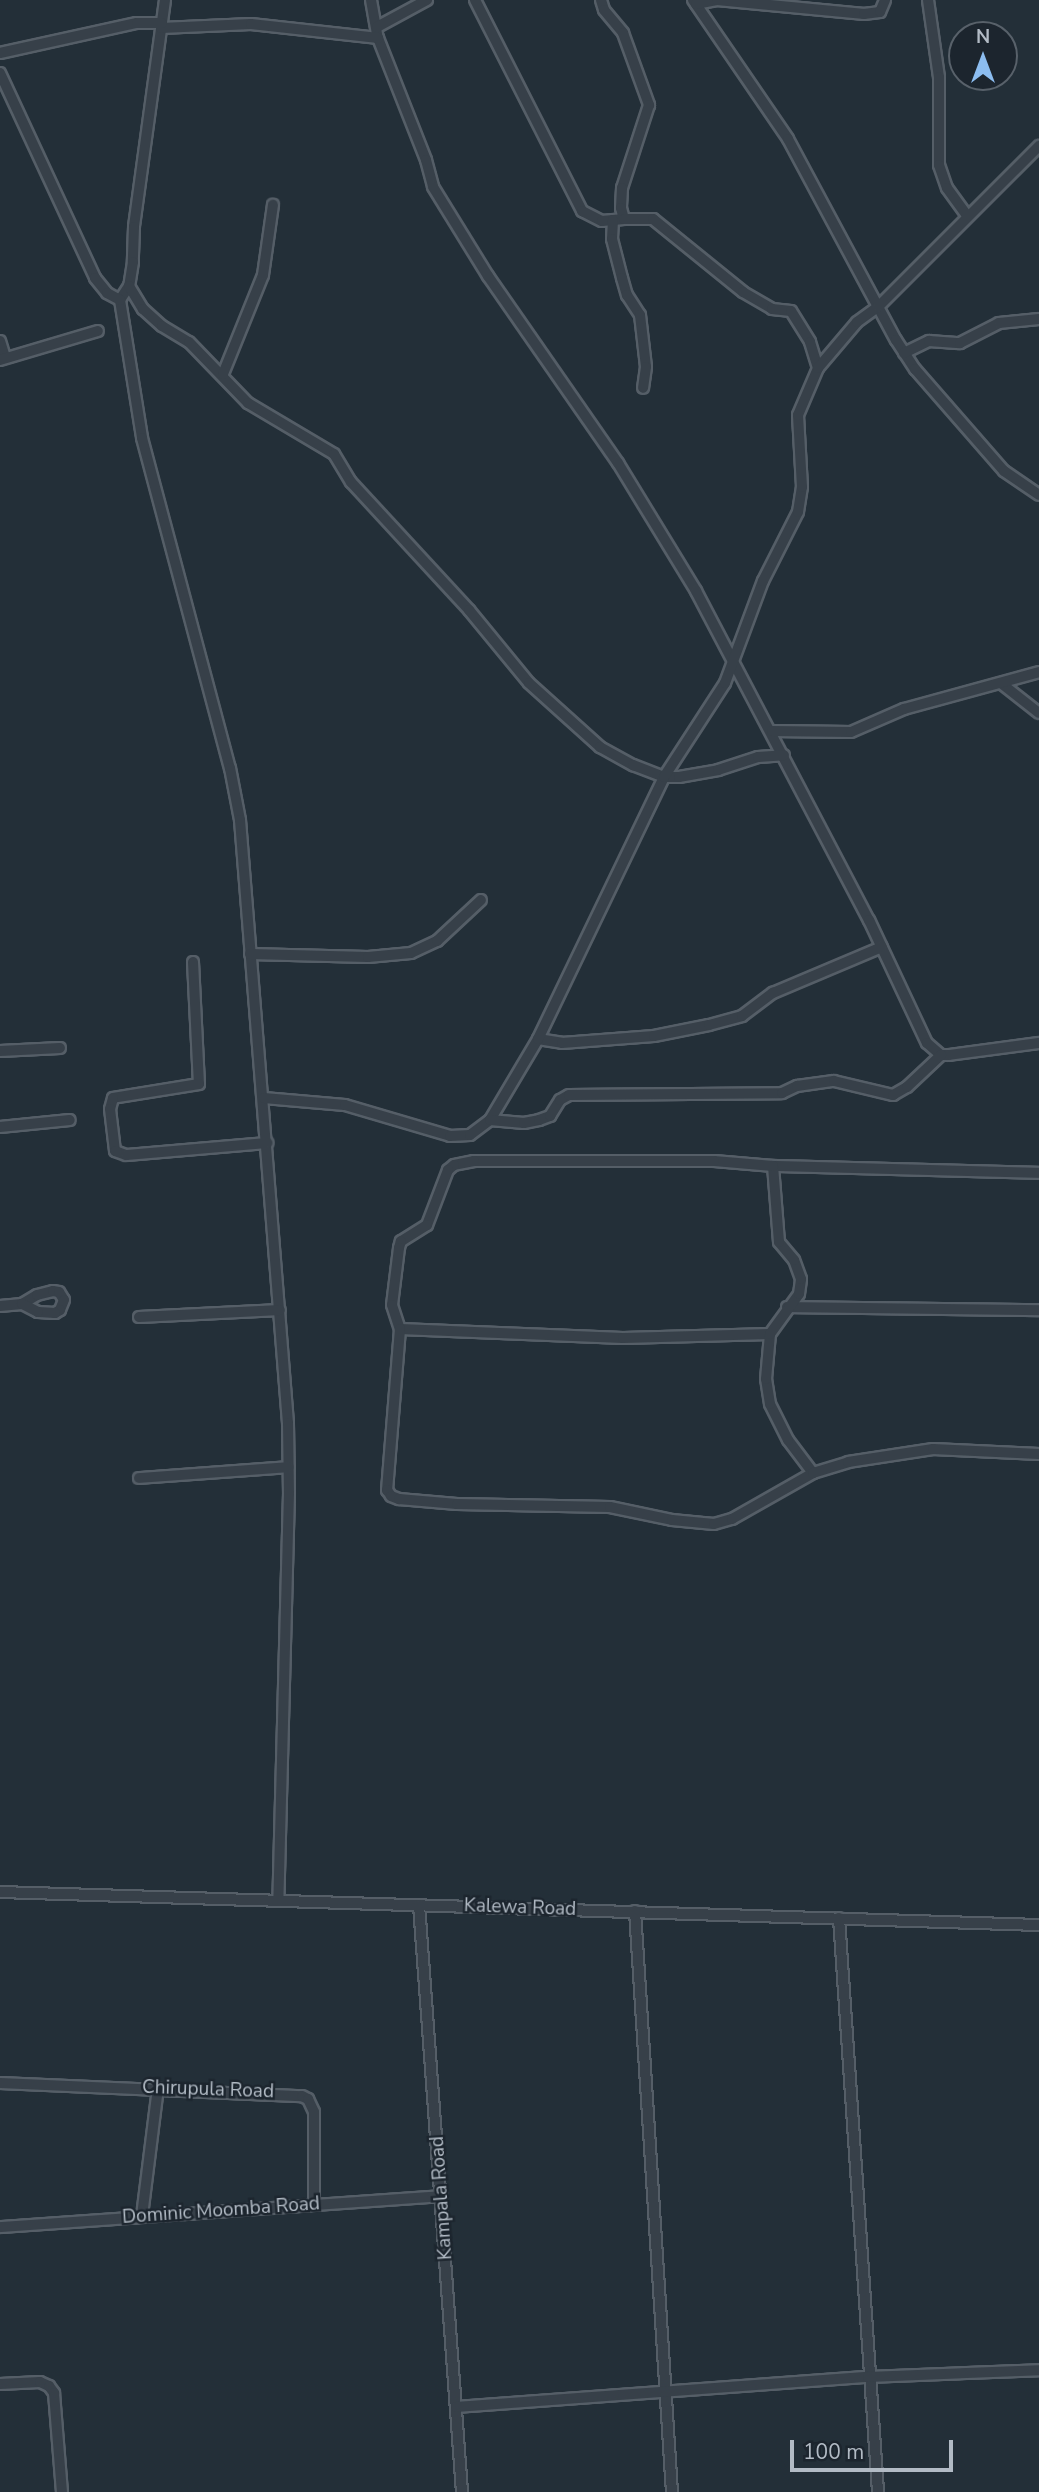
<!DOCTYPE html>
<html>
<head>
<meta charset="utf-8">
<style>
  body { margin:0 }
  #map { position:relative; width:1039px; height:2492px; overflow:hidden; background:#232f38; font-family:"Nunito Sans",sans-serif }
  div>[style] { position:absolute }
  .roads { filter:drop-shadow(2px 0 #555e67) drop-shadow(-2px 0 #555e67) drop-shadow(0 2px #555e67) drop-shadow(0 -2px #555e67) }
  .street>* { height:10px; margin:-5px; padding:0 5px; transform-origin:5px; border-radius:5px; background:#374049 }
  span { translate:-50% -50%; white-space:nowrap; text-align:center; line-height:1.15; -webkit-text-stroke:5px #1c252e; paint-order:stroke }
  .street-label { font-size:19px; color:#b2bbc5 }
  .north { position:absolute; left:948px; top:21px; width:70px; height:70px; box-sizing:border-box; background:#1c252e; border:2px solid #58616a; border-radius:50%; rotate:0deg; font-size:19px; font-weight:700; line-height:28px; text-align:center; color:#b2bbc5 }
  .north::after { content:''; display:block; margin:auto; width:24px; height:32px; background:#8cbdf0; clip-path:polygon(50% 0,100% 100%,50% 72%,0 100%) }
  .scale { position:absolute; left:790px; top:2440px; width:163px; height:32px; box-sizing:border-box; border:4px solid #b2bbc5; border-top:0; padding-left:9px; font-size:21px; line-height:24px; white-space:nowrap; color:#b2bbc5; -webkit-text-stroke:5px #1c252e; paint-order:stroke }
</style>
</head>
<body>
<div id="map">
  <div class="roads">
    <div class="street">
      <div style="left:165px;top:0;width:229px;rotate:97.8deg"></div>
      <div style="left:134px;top:227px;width:35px;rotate:92deg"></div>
      <div style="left:133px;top:262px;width:24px;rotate:99deg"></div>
      <div style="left:129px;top:286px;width:17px;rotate:123deg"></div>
      <div style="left:120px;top:300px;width:140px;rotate:80.9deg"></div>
      <div style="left:142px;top:438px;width:342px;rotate:75.1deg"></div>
      <div style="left:230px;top:768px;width:53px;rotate:79.1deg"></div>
      <div style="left:240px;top:820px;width:605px;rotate:85.45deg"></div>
      <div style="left:288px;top:1423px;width:70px;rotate:89.2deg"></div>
      <div style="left:289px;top:1493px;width:407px;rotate:91.5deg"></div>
      <div style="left:371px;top:0;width:39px;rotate:80deg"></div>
      <div style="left:378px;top:38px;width:131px;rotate:68.5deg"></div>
      <div style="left:426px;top:160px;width:28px;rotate:75deg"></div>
      <div style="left:433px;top:187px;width:105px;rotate:58.3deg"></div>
      <div style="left:488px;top:276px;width:228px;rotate:55.2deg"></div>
      <div style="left:618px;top:463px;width:150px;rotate:58.6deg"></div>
      <div style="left:696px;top:591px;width:372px;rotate:62.3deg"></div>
      <div style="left:869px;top:920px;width:136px;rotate:64.8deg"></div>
      <div style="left:927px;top:1043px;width:18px;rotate:41deg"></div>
      <div style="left:941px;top:1055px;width:8px"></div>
      <div style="left:949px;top:1055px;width:91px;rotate:-7.6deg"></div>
      <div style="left:475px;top:0;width:237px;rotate:63.1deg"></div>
      <div style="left:582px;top:211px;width:22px;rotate:27deg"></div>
      <div style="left:602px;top:221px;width:22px;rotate:-5deg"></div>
      <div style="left:601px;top:0;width:10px;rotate:73deg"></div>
      <div style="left:604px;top:10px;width:30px;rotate:50deg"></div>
      <div style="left:623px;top:33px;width:77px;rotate:70.1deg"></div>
      <div style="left:649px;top:105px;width:87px;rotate:108deg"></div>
      <div style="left:622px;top:188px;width:20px;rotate:93deg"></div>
      <div style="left:621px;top:208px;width:11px;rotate:75deg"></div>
      <div style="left:624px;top:219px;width:29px"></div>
      <div style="left:653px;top:219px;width:116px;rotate:39deg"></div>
      <div style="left:743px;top:292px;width:34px;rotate:30deg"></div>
      <div style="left:772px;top:309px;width:19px;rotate:6deg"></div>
      <div style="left:791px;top:311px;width:36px;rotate:58deg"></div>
      <div style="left:810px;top:342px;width:27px;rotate:73deg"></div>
      <div style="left:693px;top:0;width:168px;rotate:55.6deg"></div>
      <div style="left:788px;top:139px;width:228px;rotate:61.8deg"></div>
      <div style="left:896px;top:340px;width:35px;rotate:57deg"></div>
      <div style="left:915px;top:369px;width:135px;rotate:48.9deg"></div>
      <div style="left:1004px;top:471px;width:42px;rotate:34.4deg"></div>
      <div style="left:928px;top:0;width:78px;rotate:81.9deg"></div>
      <div style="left:939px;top:77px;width:88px;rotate:90deg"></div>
      <div style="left:939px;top:165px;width:24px;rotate:71deg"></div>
      <div style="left:947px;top:188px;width:34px;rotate:54deg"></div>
      <div style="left:696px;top:4px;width:21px;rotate:-11deg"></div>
      <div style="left:717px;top:0;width:148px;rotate:5.4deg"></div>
      <div style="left:864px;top:14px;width:16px;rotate:-7deg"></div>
      <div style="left:880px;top:12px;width:13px;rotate:-67deg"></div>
      <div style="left:377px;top:27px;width:57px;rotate:-28.4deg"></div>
      <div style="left:161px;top:28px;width:90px;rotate:-2.5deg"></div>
      <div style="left:251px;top:24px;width:128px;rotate:6.3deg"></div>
      <div style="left:0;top:53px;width:140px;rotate:-12.4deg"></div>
      <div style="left:137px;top:23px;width:25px"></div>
      <div style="left:0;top:73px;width:226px;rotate:65.1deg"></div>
      <div style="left:95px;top:278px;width:19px;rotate:51deg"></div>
      <div style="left:107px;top:293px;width:15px;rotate:28deg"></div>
      <div style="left:613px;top:220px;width:19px;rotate:93deg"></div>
      <div style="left:612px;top:239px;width:40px;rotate:75.6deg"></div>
      <div style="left:622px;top:278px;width:18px;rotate:74deg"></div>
      <div style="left:627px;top:295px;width:24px;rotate:57deg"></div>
      <div style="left:640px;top:315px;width:52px;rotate:83.4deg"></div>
      <div style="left:646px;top:367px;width:21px;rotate:98deg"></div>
      <div style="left:129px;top:286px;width:27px;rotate:59deg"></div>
      <div style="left:143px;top:309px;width:25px;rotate:42deg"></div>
      <div style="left:162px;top:326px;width:31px;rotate:31deg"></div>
      <div style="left:189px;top:342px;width:85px;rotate:46deg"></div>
      <div style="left:248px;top:403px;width:100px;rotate:30.7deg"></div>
      <div style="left:334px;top:454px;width:33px;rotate:59deg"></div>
      <div style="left:351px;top:482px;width:174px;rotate:47.3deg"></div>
      <div style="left:469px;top:610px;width:94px;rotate:50.6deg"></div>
      <div style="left:529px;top:683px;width:96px;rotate:42deg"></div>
      <div style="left:600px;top:747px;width:38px;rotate:29deg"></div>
      <div style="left:633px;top:765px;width:33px;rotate:21deg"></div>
      <div style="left:664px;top:777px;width:15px"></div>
      <div style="left:679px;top:777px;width:40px;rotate:-10deg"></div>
      <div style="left:718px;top:770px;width:42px;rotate:-18deg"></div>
      <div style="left:758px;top:757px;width:26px;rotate:-4deg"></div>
      <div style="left:0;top:341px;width:17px;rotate:73deg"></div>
      <div style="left:904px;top:353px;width:28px;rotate:-26deg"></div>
      <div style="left:929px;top:341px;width:31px;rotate:4deg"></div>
      <div style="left:960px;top:343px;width:44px;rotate:-27.1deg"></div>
      <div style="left:999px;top:323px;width:40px;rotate:-5.7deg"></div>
      <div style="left:0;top:360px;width:102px;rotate:-16.5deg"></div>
      <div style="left:223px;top:374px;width:107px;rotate:-68deg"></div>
      <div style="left:263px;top:275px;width:71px;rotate:-81.9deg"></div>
      <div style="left:1002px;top:684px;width:47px;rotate:38.1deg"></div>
      <div style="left:772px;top:731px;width:79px;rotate:0.7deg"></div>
      <div style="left:851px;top:732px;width:58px;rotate:-23.5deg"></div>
      <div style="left:904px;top:709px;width:140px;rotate:-15.3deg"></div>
      <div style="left:250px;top:954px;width:118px;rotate:1.5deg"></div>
      <div style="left:368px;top:957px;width:43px;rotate:-5.3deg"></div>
      <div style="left:411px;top:953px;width:29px;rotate:-25deg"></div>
      <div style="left:437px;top:941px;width:60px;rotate:-43deg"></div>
      <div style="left:193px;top:962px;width:122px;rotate:87.2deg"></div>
      <div style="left:199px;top:1084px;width:87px;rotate:170.8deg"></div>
      <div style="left:113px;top:1098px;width:11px;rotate:105deg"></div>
      <div style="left:110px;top:1109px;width:42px;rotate:83.2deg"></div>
      <div style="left:115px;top:1151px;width:12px;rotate:20deg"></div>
      <div style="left:126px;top:1155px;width:142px;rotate:-4.9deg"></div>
      <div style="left:538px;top:1039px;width:24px;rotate:9deg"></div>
      <div style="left:562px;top:1043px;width:92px;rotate:-4.4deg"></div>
      <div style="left:654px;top:1036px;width:56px;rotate:-11.3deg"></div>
      <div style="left:709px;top:1025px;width:34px;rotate:-15deg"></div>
      <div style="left:742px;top:1016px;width:39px;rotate:-37deg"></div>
      <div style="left:773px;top:993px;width:118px;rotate:-22.9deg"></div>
      <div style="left:0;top:1051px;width:60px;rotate:-2.9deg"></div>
      <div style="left:264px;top:1098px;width:81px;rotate:4.9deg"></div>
      <div style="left:345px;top:1105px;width:109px;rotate:16.4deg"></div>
      <div style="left:450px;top:1136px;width:20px;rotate:-3deg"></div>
      <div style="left:470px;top:1135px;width:25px;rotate:-37deg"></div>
      <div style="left:490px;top:1120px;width:94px;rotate:-59.3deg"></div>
      <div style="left:538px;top:1039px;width:291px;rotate:-64.3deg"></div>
      <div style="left:664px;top:777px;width:112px;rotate:-57deg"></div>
      <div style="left:725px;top:683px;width:109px;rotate:-69.6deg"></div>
      <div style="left:763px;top:581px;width:77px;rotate:-63.1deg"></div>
      <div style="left:798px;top:512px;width:25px;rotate:-81deg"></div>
      <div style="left:802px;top:487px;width:72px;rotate:-93.2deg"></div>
      <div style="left:798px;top:415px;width:51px;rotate:-66.9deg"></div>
      <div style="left:818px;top:368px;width:60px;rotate:-49.7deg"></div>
      <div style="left:857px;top:322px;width:26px;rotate:-36deg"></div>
      <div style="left:878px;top:307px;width:228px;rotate:-45deg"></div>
      <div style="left:490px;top:1120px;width:34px;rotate:5deg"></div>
      <div style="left:524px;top:1123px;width:15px;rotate:-11deg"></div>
      <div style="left:539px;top:1120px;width:12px;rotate:-20deg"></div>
      <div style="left:550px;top:1116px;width:19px;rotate:-58deg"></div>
      <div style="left:560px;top:1100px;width:10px;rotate:-29deg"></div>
      <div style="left:569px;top:1095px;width:213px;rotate:-0.5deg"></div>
      <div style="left:782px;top:1093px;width:17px;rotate:-25deg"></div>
      <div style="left:797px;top:1086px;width:37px;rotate:-8deg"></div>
      <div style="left:834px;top:1081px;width:61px;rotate:13.3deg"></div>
      <div style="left:893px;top:1095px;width:16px;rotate:-30deg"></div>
      <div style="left:907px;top:1087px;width:47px;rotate:-43.3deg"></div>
      <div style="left:0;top:1127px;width:70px;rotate:-5.7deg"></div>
      <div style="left:773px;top:1166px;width:266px;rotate:1.5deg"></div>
      <div style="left:0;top:1306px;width:22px;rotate:-5deg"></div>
      <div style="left:22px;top:1304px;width:17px;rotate:-31deg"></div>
      <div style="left:37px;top:1295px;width:16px;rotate:-14deg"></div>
      <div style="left:53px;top:1291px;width:6px;rotate:9deg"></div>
      <div style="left:59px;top:1292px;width:9px;rotate:58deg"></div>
      <div style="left:64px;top:1300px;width:11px;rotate:112deg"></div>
      <div style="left:60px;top:1310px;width:6px;rotate:149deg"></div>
      <div style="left:55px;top:1313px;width:17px;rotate:-177deg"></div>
      <div style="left:38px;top:1312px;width:18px;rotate:-153deg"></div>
      <div style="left:787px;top:1307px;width:252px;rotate:0.7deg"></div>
      <div style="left:139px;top:1317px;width:141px;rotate:-2.8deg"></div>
      <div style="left:400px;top:1329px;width:223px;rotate:2.3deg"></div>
      <div style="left:623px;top:1338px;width:147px;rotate:-1.6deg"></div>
      <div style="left:813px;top:1473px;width:41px;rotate:-127.1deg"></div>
      <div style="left:788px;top:1440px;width:40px;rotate:-116.6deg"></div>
      <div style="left:770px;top:1404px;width:25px;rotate:-99deg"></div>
      <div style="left:766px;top:1379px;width:45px;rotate:-84.9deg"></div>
      <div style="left:770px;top:1334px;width:49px;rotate:-54.1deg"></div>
      <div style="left:799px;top:1294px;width:15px;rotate:-82deg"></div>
      <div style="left:801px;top:1279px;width:20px;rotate:-110deg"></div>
      <div style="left:794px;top:1260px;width:23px;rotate:-130deg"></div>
      <div style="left:779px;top:1242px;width:76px;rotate:-94.5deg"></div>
      <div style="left:773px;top:1166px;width:59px;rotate:-175.2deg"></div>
      <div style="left:714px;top:1161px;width:240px;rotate:180deg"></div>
      <div style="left:474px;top:1161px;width:20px;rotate:169deg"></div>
      <div style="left:454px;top:1165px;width:8px;rotate:140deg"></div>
      <div style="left:448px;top:1170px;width:59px;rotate:110.9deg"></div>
      <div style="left:427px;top:1225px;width:31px;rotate:148deg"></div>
      <div style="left:401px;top:1241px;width:7px;rotate:106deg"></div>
      <div style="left:399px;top:1248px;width:57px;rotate:97deg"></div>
      <div style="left:392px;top:1305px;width:25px;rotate:72deg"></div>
      <div style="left:400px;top:1329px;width:162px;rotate:94.6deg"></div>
      <div style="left:387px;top:1490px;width:7px;rotate:56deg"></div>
      <div style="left:391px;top:1496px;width:9px;rotate:21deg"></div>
      <div style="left:399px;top:1499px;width:58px;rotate:4.9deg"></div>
      <div style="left:457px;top:1504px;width:153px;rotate:1.1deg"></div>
      <div style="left:610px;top:1507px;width:63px;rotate:11.8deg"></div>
      <div style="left:672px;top:1520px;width:42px;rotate:5.4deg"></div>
      <div style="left:714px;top:1524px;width:19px;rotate:-16deg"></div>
      <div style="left:732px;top:1519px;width:93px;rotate:-29.6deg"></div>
      <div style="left:813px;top:1473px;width:37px;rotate:-17deg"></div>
      <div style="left:848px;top:1462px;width:86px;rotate:-8.7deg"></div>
      <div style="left:933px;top:1449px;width:106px;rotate:2.7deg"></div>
      <div style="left:139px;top:1478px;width:150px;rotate:-4.2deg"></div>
      <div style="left:0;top:1892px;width:1040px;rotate:1.82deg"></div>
      <div style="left:419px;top:1905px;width:589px;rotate:85.81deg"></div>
      <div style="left:635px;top:1911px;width:582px;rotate:86.36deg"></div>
      <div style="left:839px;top:1918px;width:575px;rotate:86.11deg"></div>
      <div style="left:0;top:2083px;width:302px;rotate:2.5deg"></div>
      <div style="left:302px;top:2096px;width:7px;rotate:27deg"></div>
      <div style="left:308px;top:2099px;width:14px;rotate:65deg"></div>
      <div style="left:314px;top:2112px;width:93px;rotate:90deg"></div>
      <div style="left:142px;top:2216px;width:129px;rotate:-82.9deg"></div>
      <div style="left:0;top:2227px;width:443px;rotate:-4deg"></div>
      <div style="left:0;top:2384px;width:40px;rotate:-2.9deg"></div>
      <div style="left:40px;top:2382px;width:10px;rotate:24deg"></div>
      <div style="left:49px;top:2386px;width:9px;rotate:54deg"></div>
      <div style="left:54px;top:2393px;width:99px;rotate:85.4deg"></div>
      <div style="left:456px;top:2407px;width:413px;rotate:-4.2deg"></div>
      <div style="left:868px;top:2377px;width:171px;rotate:-2.3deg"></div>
    </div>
  </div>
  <div class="street-label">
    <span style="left:520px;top:1908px;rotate:2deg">Kalewa Road</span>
    <span style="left:208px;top:2090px;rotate:2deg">Chirupula Road</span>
    <span style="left:442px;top:2198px;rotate:-94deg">Kampala Road</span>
    <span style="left:221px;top:2211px;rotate:-4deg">Dominic Moomba Road</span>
  </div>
  <div class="north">N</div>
  <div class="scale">100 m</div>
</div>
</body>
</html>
